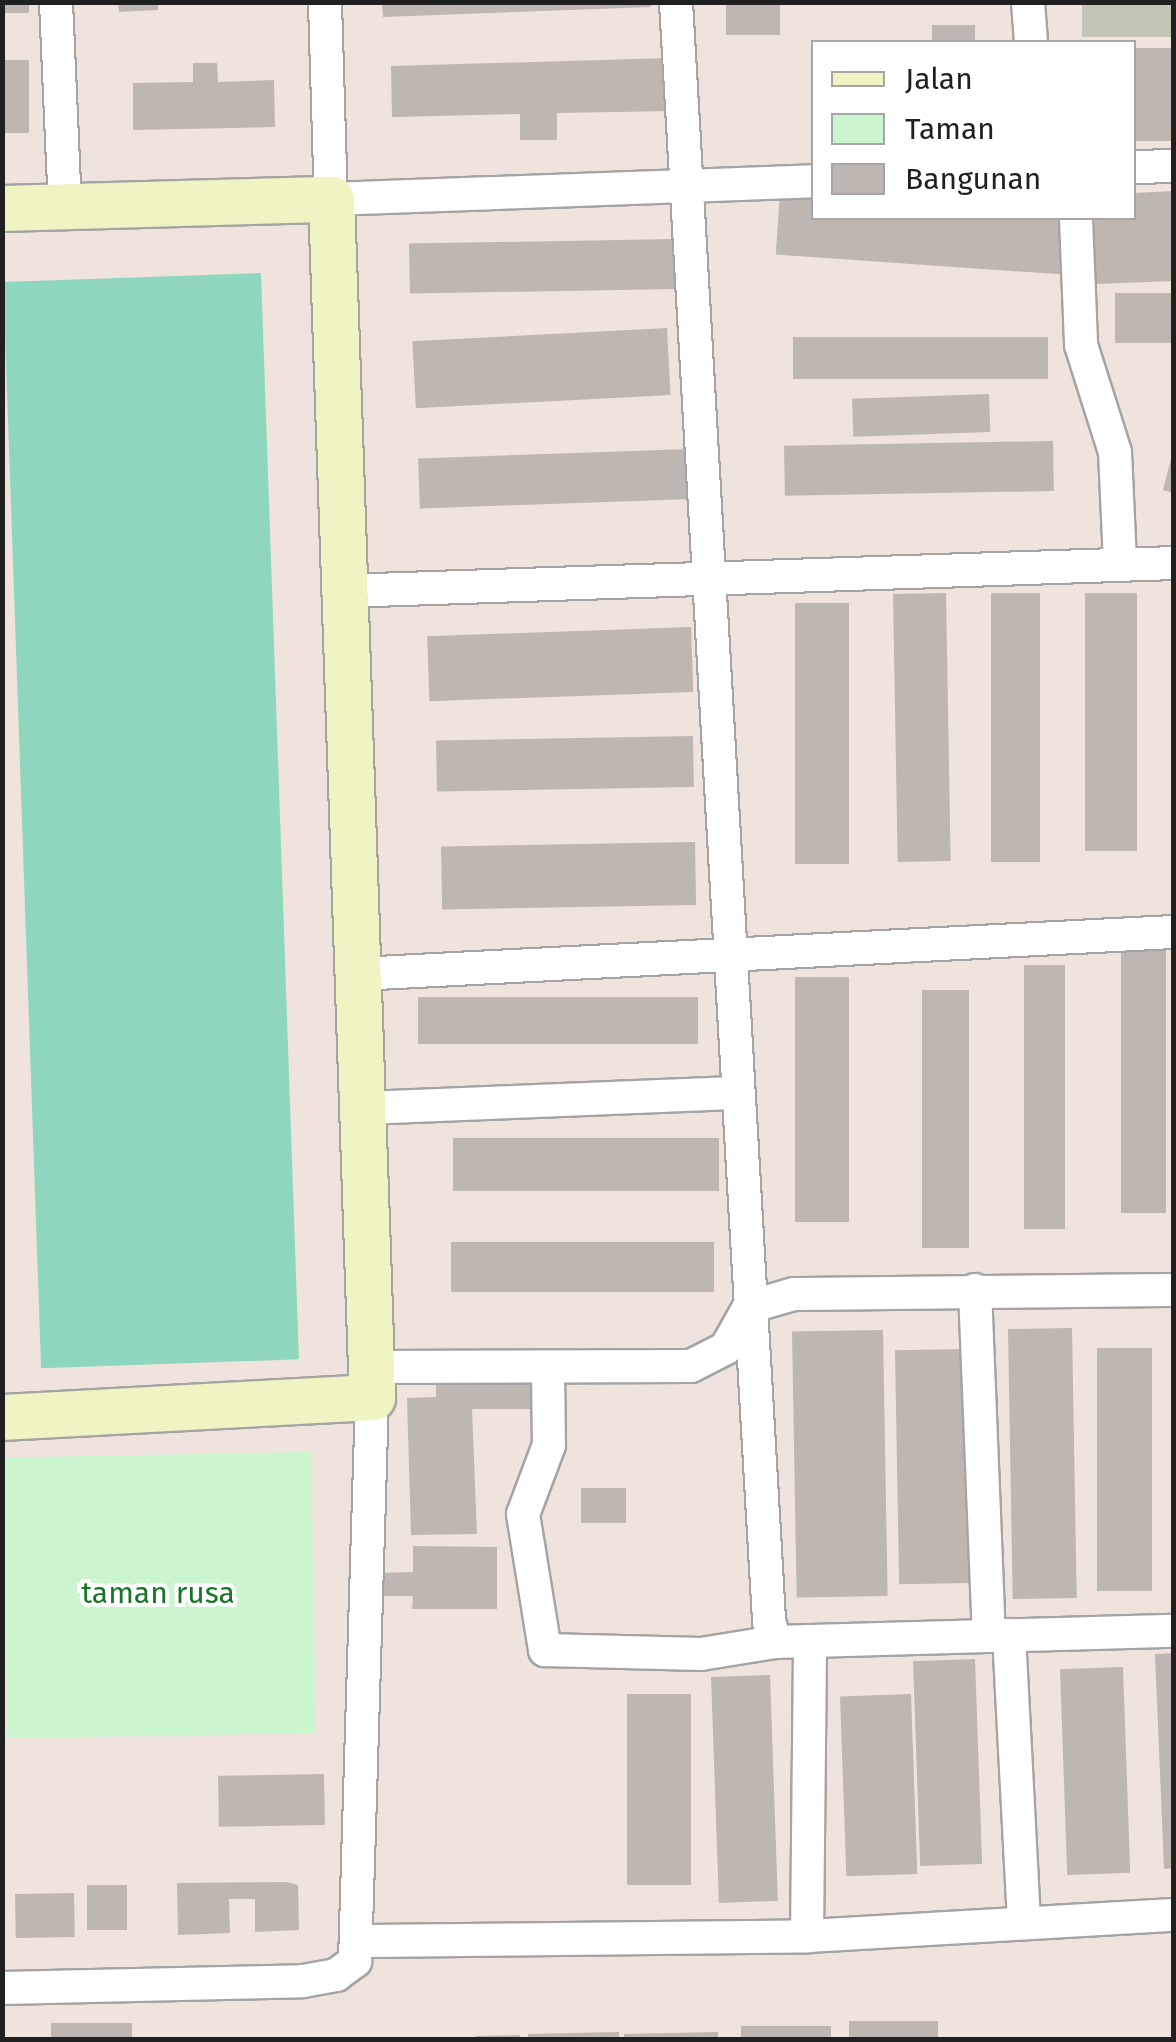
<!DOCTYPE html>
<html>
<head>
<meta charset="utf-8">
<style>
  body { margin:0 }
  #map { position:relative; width:1176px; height:2042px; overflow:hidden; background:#f0eee8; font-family:"Fira Sans",sans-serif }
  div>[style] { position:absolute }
  .military>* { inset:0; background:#f0e3dd }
  .construction>* { inset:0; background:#c3c4b4; transform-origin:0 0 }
  .park>* { inset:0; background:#caf5cf; transform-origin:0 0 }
  .pitch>* { inset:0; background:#8ed7be; transform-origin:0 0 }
  .building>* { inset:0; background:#bdb6b1; transform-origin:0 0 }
  .roads { filter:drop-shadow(2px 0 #a4a4a4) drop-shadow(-2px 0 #a4a4a4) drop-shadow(0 2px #a4a4a4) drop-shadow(0 -2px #a4a4a4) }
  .street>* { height:32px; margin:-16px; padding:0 16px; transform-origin:16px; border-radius:16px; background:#fff }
  .secondary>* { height:45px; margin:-22.5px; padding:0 22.5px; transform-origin:22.5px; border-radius:22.5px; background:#eff4c2 }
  span { translate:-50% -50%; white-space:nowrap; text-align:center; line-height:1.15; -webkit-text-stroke:8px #fff; paint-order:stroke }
  .park-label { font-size:30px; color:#177623 }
  .frame { position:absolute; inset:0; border:5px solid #202020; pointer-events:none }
  .legend { position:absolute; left:811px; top:40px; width:325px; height:180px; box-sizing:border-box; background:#fff; border:2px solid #a6a6a6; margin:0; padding:12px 18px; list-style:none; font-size:30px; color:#202020 }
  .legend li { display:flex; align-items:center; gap:20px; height:50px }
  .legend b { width:50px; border:2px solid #a6a6a6 }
</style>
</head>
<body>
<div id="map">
  <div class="military">
    <div style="clip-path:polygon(evenodd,3px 3px,1173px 3px,1173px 2039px,3px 2039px,3px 3px,814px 42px,1134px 42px,1134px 218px,814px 218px,814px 42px)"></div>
  </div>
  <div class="construction">
    <div style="left:1082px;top:3px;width:91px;height:34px"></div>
  </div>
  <div class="park">
    <div style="left:311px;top:1452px;width:281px;height:308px;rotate:89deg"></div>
  </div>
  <div class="pitch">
    <div style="left:261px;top:273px;width:1087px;height:258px;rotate:88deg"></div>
  </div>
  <div class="building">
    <div style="left:2px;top:2px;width:27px;height:11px"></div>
    <div style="clip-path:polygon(118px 2px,158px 2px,158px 10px,119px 12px)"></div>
    <div style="left:726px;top:2px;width:54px;height:33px"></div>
    <div style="clip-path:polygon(382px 3px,651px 3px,651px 7px,383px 17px)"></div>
    <div style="left:932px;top:25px;width:43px;height:17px"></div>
    <div style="left:1134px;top:48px;width:40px;height:93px"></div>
    <div style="clip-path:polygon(670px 58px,672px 111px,557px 113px,557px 140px,520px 140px,520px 114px,392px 117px,391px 66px)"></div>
    <div style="left:2px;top:60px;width:27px;height:73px"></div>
    <div style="clip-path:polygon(193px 63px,217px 63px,218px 82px,274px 80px,275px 127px,133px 130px,133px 83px,193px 82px)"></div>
    <div style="clip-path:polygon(1174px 191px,1174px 281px,1096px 284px,1094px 218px,1134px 218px,1134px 193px)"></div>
    <div style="left:1071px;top:218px;width:57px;height:292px;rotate:94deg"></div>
    <div style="left:674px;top:239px;width:50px;height:265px;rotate:89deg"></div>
    <div style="left:1174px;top:293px;width:50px;height:59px;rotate:90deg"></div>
    <div style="left:667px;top:328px;width:67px;height:255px;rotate:87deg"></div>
    <div style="left:1048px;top:337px;width:42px;height:255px;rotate:90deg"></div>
    <div style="left:989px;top:394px;width:38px;height:137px;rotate:88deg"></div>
    <div style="left:1053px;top:441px;width:50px;height:269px;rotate:89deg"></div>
    <div style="left:690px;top:449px;width:50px;height:272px;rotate:88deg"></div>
    <div style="clip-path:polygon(1172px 455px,1174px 455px,1174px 493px,1163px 490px)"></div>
    <div style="left:946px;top:593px;width:268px;height:53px;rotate:89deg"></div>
    <div style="left:991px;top:593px;width:49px;height:269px"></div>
    <div style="left:1085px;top:593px;width:52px;height:258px"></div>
    <div style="left:795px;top:603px;width:54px;height:261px"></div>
    <div style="left:691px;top:627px;width:65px;height:264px;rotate:88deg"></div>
    <div style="left:693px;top:736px;width:51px;height:257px;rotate:89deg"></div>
    <div style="left:695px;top:842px;width:63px;height:254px;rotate:89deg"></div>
    <div style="left:1121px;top:945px;width:45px;height:268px"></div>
    <div style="left:1024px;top:965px;width:41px;height:264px"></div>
    <div style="left:795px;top:977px;width:54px;height:245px"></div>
    <div style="left:922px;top:990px;width:47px;height:258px"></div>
    <div style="left:698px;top:997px;width:47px;height:280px;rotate:90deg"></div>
    <div style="left:719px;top:1138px;width:53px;height:266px;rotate:90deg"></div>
    <div style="left:714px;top:1242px;width:50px;height:263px;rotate:90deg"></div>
    <div style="left:1072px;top:1328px;width:270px;height:64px;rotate:89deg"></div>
    <div style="left:883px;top:1330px;width:266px;height:91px;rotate:89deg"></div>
    <div style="left:1097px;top:1348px;width:55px;height:243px"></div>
    <div style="left:966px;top:1349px;width:234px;height:71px;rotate:89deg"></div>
    <div style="clip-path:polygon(533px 1377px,533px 1409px,472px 1409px,477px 1534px,411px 1535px,407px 1398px,436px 1397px,436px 1378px)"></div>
    <div style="left:581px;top:1488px;width:45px;height:35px"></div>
    <div style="clip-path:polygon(413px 1546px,497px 1547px,497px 1609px,412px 1609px,413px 1596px,380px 1596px,379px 1573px,413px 1572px)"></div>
    <div style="clip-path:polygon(1174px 1653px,1174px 1868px,1164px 1869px,1155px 1654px)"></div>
    <div style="left:975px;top:1659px;width:205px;height:62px;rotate:88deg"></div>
    <div style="left:1123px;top:1667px;width:206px;height:63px;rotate:88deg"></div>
    <div style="left:770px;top:1675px;width:226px;height:59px;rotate:88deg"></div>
    <div style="left:627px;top:1694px;width:64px;height:191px"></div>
    <div style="left:911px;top:1694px;width:180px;height:71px;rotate:88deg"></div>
    <div style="left:324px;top:1774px;width:51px;height:106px;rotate:89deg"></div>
    <div style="clip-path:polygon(286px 1882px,298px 1885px,299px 1930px,255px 1932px,255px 1899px,229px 1899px,230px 1933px,178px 1935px,177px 1883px)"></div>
    <div style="left:127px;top:1885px;width:45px;height:40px;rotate:90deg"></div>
    <div style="left:74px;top:1893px;width:44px;height:59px;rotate:89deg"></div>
    <div style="left:938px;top:2021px;width:19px;height:89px;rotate:90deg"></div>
    <div style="left:132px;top:2023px;width:17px;height:81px;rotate:90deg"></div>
    <div style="left:831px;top:2026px;width:14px;height:90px;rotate:90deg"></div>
    <div style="clip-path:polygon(619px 2032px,619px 2040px,528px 2040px,528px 2034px)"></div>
    <div style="clip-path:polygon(718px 2032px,718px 2040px,624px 2040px,624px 2034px)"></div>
    <div style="clip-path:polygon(520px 2035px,520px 2040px,476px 2040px,476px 2036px)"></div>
  </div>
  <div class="roads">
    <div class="street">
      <div style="left:56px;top:2px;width:203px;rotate:87.5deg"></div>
      <div style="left:325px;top:2px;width:197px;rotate:88.3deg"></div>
      <div style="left:331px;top:199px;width:483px;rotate:-2.1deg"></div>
      <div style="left:676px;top:2px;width:1622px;rotate:86.71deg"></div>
      <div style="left:769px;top:1621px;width:22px;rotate:74deg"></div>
      <div style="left:775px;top:1642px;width:399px;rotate:-1.6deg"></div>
      <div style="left:1028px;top:2px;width:40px;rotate:85.7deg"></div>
      <div style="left:1134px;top:167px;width:40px;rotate:-1.4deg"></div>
      <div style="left:1076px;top:218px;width:127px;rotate:87.7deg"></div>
      <div style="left:1081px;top:345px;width:112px;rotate:72.4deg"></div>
      <div style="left:1115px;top:452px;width:112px;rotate:87.4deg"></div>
      <div style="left:344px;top:591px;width:830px;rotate:-1.93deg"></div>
      <div style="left:358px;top:974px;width:817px;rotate:-2.95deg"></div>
      <div style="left:362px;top:1108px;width:375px;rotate:-2.3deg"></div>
      <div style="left:975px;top:1290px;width:346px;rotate:87.7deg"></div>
      <div style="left:372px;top:1367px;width:319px;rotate:-0.2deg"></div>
      <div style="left:691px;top:1366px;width:39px;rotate:-27deg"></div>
      <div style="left:726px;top:1348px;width:47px;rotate:-60.7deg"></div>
      <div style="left:749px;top:1307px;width:47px;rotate:-16.1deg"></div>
      <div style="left:794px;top:1294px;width:380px;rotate:-0.6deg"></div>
      <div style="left:548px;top:1368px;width:77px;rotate:89.3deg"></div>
      <div style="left:549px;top:1445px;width:74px;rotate:110.6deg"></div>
      <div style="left:523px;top:1514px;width:138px;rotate:80.8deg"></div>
      <div style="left:545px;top:1650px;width:156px;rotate:1.5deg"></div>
      <div style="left:701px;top:1654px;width:75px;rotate:-9.2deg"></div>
      <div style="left:1009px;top:1635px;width:288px;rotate:87deg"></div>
      <div style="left:807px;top:1936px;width:295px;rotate:-89.4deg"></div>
      <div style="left:360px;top:1941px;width:447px;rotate:-0.6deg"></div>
      <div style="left:807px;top:1936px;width:368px;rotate:-3.3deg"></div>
      <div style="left:2px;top:1988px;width:301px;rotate:-1.3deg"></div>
      <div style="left:303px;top:1981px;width:34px;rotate:-10deg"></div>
      <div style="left:336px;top:1975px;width:24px;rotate:-36deg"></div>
      <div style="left:355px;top:1961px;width:564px;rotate:-88.27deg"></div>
    </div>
    <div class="secondary">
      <div style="left:2px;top:208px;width:329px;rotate:-1.6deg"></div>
      <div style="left:331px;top:199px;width:1199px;rotate:88.04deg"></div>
      <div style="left:372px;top:1397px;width:371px;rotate:176.9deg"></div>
    </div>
  </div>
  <div class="park-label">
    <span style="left:158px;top:1593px">taman rusa</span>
  </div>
  <div class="frame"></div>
  <ul class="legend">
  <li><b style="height:12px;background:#eff4c2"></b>Jalan</li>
  <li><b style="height:28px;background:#caf5cf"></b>Taman</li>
  <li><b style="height:28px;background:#bdb6b1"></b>Bangunan</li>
  </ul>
</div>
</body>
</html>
